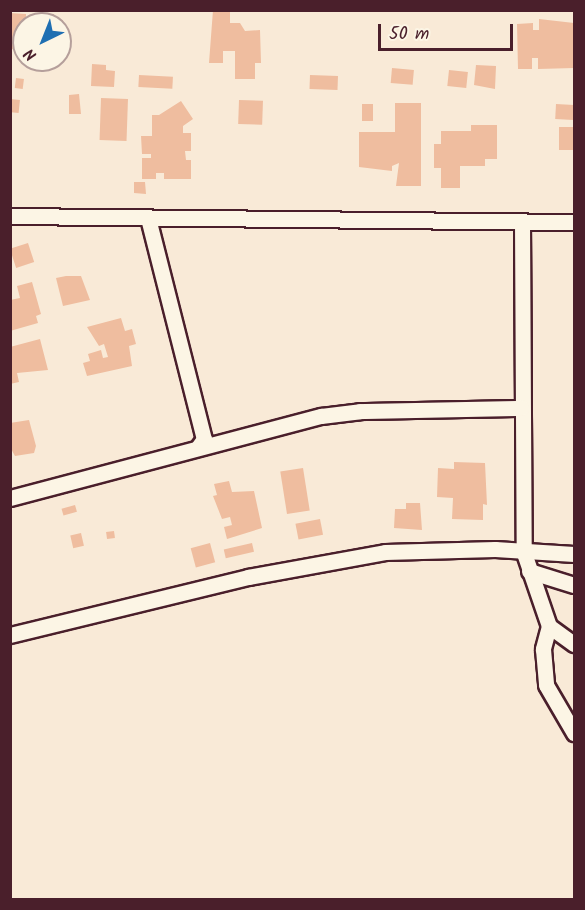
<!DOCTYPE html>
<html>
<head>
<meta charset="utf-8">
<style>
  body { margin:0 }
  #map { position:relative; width:585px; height:910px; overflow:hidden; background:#f9ead7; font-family:Kalam,sans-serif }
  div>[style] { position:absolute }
  .building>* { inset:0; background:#efbd9f; transform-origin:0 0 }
  .roads { filter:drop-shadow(2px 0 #4a1f2b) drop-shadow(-2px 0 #4a1f2b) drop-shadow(0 2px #4a1f2b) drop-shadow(0 -2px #4a1f2b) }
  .street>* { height:15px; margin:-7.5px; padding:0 7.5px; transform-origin:7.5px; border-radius:7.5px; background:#fcf5e5 }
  span { translate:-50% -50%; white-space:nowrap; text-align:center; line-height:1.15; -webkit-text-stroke:5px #fcf5e5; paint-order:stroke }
  .frame { position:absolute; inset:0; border:12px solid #4a1f2b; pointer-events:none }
  .north { position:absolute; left:12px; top:12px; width:60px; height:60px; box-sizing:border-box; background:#fcf5e5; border:2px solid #b59f9b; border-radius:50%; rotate:223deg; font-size:16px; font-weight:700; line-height:24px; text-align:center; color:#4a1f2b }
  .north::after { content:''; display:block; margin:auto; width:21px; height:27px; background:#1f6fb2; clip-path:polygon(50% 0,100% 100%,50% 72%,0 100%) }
  .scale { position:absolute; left:378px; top:24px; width:135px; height:27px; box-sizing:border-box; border:3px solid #4a1f2b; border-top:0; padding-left:8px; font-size:18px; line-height:21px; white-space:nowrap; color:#4a1f2b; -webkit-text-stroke:4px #fcf5e5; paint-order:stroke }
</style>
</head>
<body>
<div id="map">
  <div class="building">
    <div style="clip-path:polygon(213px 10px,230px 10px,230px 23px,240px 23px,245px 31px,260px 30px,261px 63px,255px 63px,255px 79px,235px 79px,235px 51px,223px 51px,223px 63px,209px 63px)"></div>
    <div style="clip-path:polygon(10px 13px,26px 14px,26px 20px,34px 20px,34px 14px,54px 14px,54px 20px,63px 20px,63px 50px,60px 50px,60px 24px,24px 24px,24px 50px,10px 49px)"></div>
    <div style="clip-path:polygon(539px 19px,574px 23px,574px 68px,538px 69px,538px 58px,532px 58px,532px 69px,518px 69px,517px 24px,533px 23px,533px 30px,539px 30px)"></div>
    <div style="clip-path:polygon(92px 64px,106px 65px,106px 70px,115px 71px,114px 87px,91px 86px)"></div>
    <div style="clip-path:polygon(476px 65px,496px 66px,495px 89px,474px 85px)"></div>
    <div style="left:392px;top:68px;width:22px;height:15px;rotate:5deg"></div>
    <div style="left:449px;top:70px;width:19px;height:16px;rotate:6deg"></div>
    <div style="left:139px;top:75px;width:34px;height:12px;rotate:3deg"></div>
    <div style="left:310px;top:75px;width:28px;height:14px;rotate:2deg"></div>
    <div style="left:16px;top:78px;width:8px;height:10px;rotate:7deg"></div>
    <div style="clip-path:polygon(79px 94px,81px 114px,69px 114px,69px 95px)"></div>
    <div style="left:101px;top:98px;width:27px;height:42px;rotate:2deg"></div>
    <div style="left:10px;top:99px;width:10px;height:13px;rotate:6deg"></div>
    <div style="left:239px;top:100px;width:24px;height:24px;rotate:2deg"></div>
    <div style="clip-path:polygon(181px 101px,193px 119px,183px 126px,183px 133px,191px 133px,191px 151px,185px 151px,186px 160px,191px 160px,191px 179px,164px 179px,164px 173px,156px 173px,156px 179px,142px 179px,142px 158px,151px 158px,151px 154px,142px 154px,141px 136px,152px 136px,152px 115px,159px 115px)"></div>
    <div style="clip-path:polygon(395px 103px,421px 103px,421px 186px,396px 186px,399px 163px,392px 166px,392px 171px,359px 167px,359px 132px,395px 132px)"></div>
    <div style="left:373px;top:104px;width:17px;height:11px;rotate:90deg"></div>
    <div style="left:556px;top:104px;width:18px;height:15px;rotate:3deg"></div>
    <div style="clip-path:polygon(471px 125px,497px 125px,497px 159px,485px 159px,485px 166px,460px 166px,460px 188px,441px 188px,441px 168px,434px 168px,434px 144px,441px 144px,441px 131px,471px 131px)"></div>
    <div style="left:559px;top:127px;width:15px;height:23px"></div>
    <div style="clip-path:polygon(134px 182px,145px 182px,146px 194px,134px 193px)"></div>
    <div style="left:28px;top:243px;width:20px;height:19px;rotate:72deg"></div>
    <div style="clip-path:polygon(66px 276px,81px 276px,90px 300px,63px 306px,56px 278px)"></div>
    <div style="clip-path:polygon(32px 282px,41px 314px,36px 316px,38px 323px,10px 331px,10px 300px,20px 298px,17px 286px)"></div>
    <div style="clip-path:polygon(121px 318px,125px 331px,132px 329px,136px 344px,129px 346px,132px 366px,87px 376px,83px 363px,90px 361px,88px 354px,101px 350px,103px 358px,108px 357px,104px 344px,99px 346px,87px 327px)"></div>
    <div style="clip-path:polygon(40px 339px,48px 370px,17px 373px,19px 382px,10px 384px,10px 347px)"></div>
    <div style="clip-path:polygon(29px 420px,36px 446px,34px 453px,15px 456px,10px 447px,10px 423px)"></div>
    <div style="clip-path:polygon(454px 462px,485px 463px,487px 505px,483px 504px,483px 520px,452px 519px,453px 498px,437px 497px,438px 468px,454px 469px)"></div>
    <div style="left:303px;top:468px;width:43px;height:23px;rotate:81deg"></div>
    <div style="clip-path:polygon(229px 481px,232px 492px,254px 491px,262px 528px,227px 539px,224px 527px,232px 525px,230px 517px,222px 519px,213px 496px,217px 495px,214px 484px)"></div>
    <div style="clip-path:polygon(406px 503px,420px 503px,422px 530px,394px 528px,395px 509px,406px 509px)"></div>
    <div style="left:75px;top:505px;width:7px;height:14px;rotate:74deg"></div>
    <div style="left:320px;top:519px;width:16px;height:25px;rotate:79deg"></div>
    <div style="left:114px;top:531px;width:7px;height:8px;rotate:82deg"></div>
    <div style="left:81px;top:533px;width:13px;height:11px;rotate:77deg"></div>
    <div style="left:210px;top:543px;width:20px;height:20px;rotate:75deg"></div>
    <div style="left:252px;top:543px;width:9px;height:29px;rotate:77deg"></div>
  </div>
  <div class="roads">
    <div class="street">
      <div style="left:10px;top:216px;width:564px;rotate:0.61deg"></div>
      <div style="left:148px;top:218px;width:228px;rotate:75.8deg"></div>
      <div style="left:204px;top:439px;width:9px;rotate:126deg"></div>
      <div style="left:522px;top:222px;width:331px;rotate:89.7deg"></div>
      <div style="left:524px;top:553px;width:77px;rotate:71.1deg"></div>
      <div style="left:549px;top:626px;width:31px;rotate:36deg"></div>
      <div style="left:10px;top:498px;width:322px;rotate:-14.8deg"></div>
      <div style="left:321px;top:416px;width:39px;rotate:-7deg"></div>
      <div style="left:360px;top:411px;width:161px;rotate:-1.1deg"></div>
      <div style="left:529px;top:571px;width:47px;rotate:17.3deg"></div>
      <div style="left:549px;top:626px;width:24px;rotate:105deg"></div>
      <div style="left:543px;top:649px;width:36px;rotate:85deg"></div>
      <div style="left:546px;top:685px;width:56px;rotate:59.7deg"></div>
      <div style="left:10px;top:635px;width:245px;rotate:-13.7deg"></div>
      <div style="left:248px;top:577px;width:139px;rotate:-10.3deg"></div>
      <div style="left:385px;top:552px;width:110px;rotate:-1.6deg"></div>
      <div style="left:495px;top:549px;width:79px;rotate:3.6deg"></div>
    </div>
  </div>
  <div class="frame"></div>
  <div class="north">N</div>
  <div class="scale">50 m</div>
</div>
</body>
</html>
